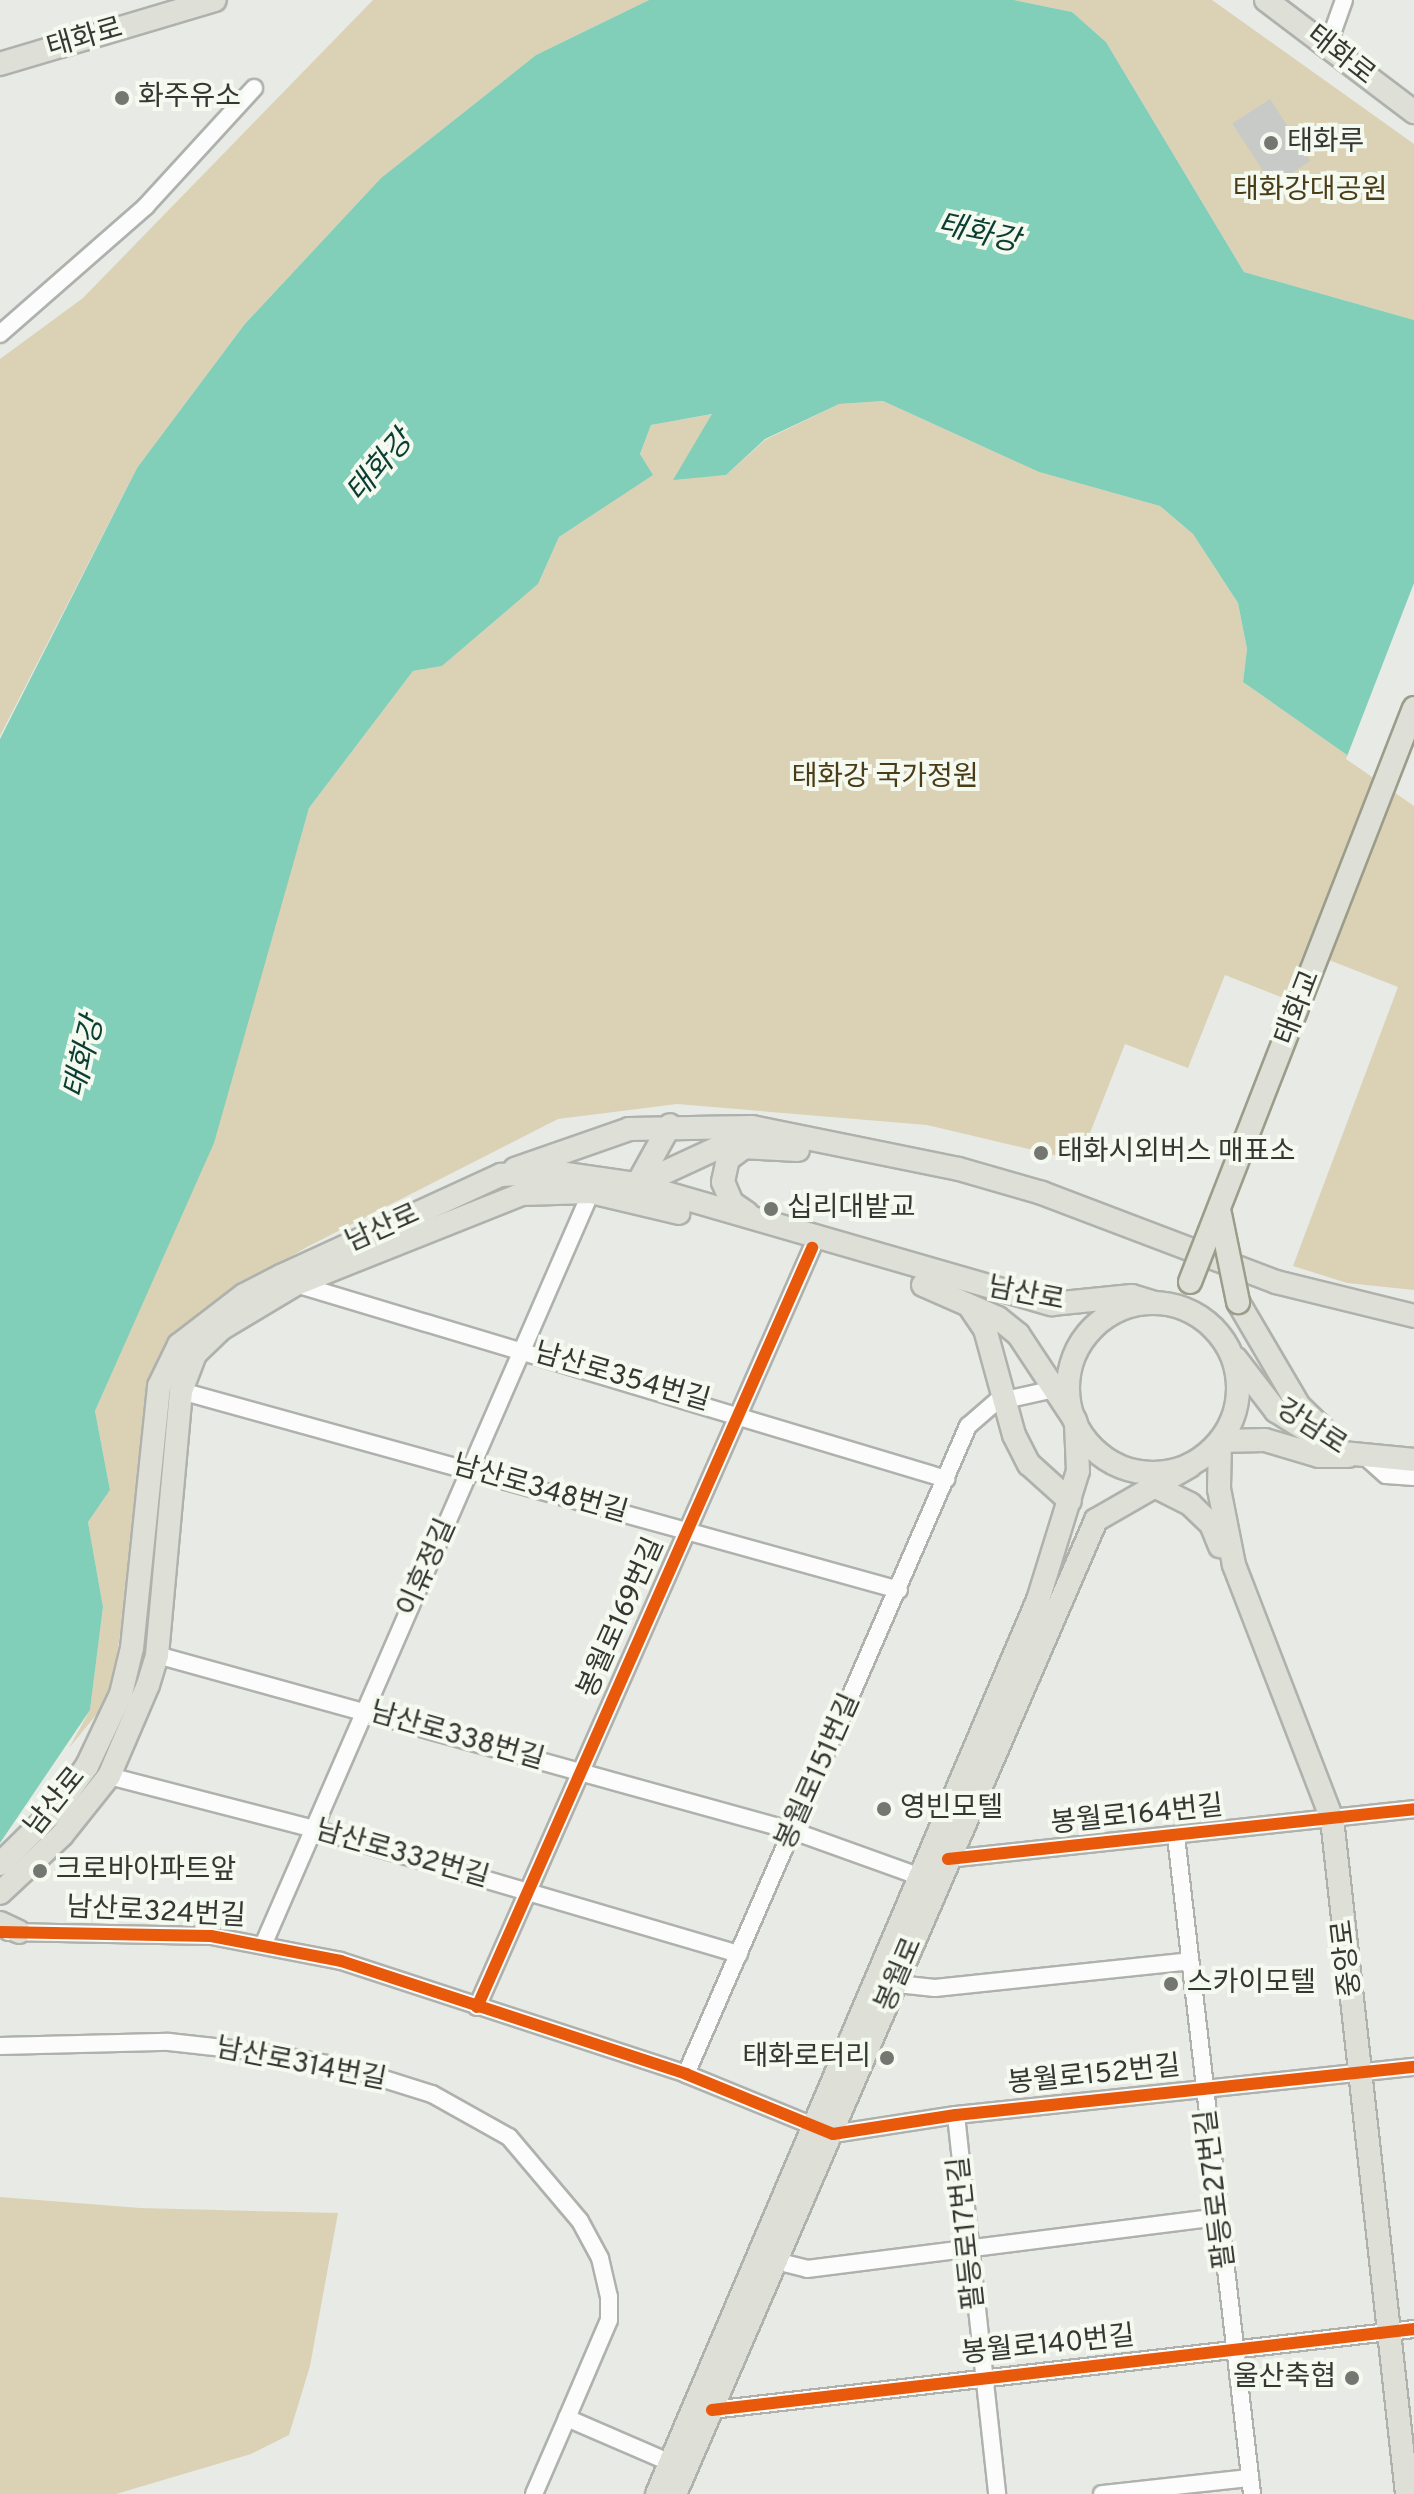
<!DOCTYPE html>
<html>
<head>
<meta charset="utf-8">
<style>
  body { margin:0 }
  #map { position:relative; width:1414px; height:2494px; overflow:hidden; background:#e7eae5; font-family:Overpass,"Noto Sans KR",sans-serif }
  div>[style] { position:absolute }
  .green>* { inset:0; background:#dbd2b6 }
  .water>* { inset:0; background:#81ceb9 }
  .pier>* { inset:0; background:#e7eae5 }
  .building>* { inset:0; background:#c7cac6; transform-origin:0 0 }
  .roads { filter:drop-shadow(2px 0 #afb1ad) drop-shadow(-2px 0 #afb1ad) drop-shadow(0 2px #afb1ad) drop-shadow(0 -2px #afb1ad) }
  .minor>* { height:16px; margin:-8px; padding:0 8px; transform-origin:8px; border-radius:8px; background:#fbfcfb }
  .major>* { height:22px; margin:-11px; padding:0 11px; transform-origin:11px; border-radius:11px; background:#dedfd6 }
  .major>.ring { margin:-11px; padding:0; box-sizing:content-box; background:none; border:22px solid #dedfd6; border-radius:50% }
  .bridges { filter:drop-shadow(2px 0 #9b9c8a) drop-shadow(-2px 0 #9b9c8a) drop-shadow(0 2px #9b9c8a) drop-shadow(0 -2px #9b9c8a) }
  .major-bridge>* { height:22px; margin:-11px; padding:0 11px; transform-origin:11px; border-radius:11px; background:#dedfd6 }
  .cycleway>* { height:12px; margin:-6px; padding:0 6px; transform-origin:6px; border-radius:6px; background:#e8590c }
  .dots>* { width:22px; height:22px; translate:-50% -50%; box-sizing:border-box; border:4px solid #f5faf0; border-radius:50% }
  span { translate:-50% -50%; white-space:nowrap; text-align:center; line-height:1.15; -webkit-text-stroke:8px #f5faf0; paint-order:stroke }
  .street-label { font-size:28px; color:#353733 }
  .poi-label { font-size:28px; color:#353733 }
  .left { translate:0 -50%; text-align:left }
  .right { translate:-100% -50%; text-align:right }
  .park-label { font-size:28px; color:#4b3c18 }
  .water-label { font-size:30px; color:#0b3d32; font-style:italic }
</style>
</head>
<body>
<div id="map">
  <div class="green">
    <div style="clip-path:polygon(373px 0,649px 0,536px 55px,381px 178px,244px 325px,137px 468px,0 736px,0 359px,83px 298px)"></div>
    <div style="clip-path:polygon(1014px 0,1212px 0,1414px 144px,1414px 320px,1244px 272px,1106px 42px,1072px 12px)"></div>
    <div style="clip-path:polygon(883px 401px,1039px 472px,1160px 506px,1193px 534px,1238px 603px,1247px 649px,1243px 682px,1414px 802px,1414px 1290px,1347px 1283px,1293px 1266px,1398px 987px,1329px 960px,1309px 1008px,1225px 975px,1188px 1068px,1125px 1044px,1079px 1161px,927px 1125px,677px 1104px,558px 1119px,307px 1247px,221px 1298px,179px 1345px,159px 1386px,110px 1698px,69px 1748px,90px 1710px,103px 1607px,88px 1522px,110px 1490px,95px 1411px,203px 1166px,309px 808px,413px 671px,442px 666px,538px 584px,559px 537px,652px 475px,640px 454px,651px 425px,713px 414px,674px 479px,726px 475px,765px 440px,839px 404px)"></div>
    <div style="clip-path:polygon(0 2197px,140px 2208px,338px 2213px,310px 2366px,289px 2435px,251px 2454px,116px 2494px,0 2494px)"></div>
  </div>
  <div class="water">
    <div style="clip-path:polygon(649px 0,1014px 0,1072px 12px,1106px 42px,1244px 272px,1414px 320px,1414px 802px,1243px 682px,1247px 649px,1238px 603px,1193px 534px,1160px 506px,1039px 472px,883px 401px,839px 404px,765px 439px,726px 475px,673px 480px,712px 414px,651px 425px,640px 454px,653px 475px,559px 537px,538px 584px,442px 666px,413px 671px,309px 808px,214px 1143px,95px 1411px,110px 1490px,88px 1522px,103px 1607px,90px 1710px,0 1843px,0 739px,137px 468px,244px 325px,381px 178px,536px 55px)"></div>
  </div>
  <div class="pier">
    <div style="clip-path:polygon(1414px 583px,1414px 806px,1346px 759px)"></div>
  </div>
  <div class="building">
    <div style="left:1270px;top:99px;width:74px;height:45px;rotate:57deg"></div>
  </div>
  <div class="roads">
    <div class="minor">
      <div style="left:1328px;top:45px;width:48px;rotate:-70.4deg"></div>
      <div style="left:0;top:334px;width:194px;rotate:-41.2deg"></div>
      <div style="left:146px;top:206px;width:160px;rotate:-47.5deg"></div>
      <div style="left:296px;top:1284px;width:679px;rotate:16.7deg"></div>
      <div style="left:181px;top:1391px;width:745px;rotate:15.49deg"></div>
      <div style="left:1368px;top:1459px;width:24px;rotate:42deg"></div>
      <div style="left:1386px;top:1475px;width:28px;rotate:4deg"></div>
      <div style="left:157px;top:1655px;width:660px;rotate:15.47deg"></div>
      <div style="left:793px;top:1831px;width:145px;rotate:19.8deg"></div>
      <div style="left:109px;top:1776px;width:212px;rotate:14.5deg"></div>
      <div style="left:314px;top:1829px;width:443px;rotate:16.4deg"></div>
      <div style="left:1176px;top:1836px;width:662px;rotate:83.41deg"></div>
      <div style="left:948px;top:1859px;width:469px;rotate:-6.1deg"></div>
      <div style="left:8px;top:1932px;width:203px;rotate:1.1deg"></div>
      <div style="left:211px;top:1936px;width:132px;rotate:10.9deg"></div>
      <div style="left:341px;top:1961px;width:363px;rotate:18.1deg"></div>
      <div style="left:686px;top:2074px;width:159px;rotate:22.2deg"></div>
      <div style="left:833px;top:2134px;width:124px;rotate:-8.8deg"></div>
      <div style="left:956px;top:2115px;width:461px;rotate:-6deg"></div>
      <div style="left:264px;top:1943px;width:819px;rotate:-66.47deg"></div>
      <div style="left:888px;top:1983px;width:47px;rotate:6.1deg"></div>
      <div style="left:935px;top:1988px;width:256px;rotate:-6deg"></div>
      <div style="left:477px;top:2007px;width:830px;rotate:-66.18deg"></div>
      <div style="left:0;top:2046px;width:169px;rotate:-1.4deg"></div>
      <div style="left:169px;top:2042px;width:100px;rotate:6.3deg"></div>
      <div style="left:268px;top:2053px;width:82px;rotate:10.5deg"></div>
      <div style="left:349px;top:2068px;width:87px;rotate:17.4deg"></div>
      <div style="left:432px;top:2094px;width:88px;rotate:29.2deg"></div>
      <div style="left:509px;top:2137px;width:110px;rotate:49.8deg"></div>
      <div style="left:580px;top:2221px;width:42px;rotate:61.6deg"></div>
      <div style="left:600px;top:2258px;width:40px;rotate:77deg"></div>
      <div style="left:609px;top:2297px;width:23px;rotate:90deg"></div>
      <div style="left:609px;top:2320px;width:107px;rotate:113.2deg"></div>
      <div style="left:686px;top:2074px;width:707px;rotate:-66.48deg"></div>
      <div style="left:968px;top:1426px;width:37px;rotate:-41deg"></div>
      <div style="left:996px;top:1402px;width:74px;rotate:-12.5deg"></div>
      <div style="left:956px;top:2115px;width:381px;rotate:83.8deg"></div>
      <div style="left:776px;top:2261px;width:32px;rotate:14deg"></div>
      <div style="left:807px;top:2269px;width:416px;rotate:-7.2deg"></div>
      <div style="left:712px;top:2410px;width:707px;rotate:-6.58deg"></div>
      <div style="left:534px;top:2494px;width:83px;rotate:-66.5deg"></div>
      <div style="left:567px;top:2418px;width:123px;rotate:23.4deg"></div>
      <div style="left:1102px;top:2494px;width:149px;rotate:-6.2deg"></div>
    </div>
    <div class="major">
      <div style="left:1266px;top:0;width:186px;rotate:37.1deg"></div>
      <div style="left:0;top:64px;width:224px;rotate:-16.6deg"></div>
      <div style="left:515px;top:1169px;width:121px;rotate:-19.3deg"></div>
      <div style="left:629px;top:1129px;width:123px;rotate:-0.9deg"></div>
      <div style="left:752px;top:1127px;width:211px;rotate:11.5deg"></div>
      <div style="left:959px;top:1169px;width:86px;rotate:16.1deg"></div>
      <div style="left:1042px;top:1193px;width:250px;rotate:20.8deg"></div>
      <div style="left:1276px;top:1282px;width:142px;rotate:13.8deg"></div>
      <div style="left:631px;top:1188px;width:100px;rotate:-24.8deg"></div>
      <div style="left:722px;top:1146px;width:76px;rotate:3deg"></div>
      <div style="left:634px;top:1190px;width:74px;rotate:-61deg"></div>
      <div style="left:747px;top:1213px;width:18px;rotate:-146deg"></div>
      <div style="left:732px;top:1203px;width:23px;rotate:-113deg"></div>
      <div style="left:723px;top:1182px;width:24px;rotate:-78deg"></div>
      <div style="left:728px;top:1159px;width:26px;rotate:-36deg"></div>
      <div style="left:923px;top:1285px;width:82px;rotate:23.7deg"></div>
      <div style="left:998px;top:1318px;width:26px;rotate:39deg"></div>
      <div style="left:1018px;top:1334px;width:103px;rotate:56.5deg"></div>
      <div style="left:1238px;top:1302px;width:121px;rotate:59.6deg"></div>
      <div style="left:1299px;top:1406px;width:32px;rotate:44deg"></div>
      <div class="ring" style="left:1068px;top:1303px;width:148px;height:148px"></div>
      <div style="left:970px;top:1307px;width:27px;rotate:56deg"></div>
      <div style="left:985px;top:1329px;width:110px;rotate:74.7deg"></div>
      <div style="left:1014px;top:1435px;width:33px;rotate:63deg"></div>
      <div style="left:1029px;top:1464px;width:55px;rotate:42.1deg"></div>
      <div style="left:1236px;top:1359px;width:66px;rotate:52.4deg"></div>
      <div style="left:1276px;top:1411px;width:79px;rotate:32.1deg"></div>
      <div style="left:1343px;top:1453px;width:71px;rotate:5.6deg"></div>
      <div style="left:1220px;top:1441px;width:48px;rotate:91.2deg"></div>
      <div style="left:1219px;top:1489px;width:77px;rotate:78.8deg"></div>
      <div style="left:1234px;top:1565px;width:272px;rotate:68.9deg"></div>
      <div style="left:1332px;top:1819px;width:679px;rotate:83.66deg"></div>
      <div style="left:1220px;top:1441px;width:45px;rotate:-1.3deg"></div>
      <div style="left:1265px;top:1440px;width:56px;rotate:16.5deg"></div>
      <div style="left:1319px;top:1456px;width:29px"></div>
      <div style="left:1150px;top:1484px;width:45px;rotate:26.6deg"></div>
      <div style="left:1190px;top:1504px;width:29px;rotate:44deg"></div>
      <div style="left:1211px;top:1524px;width:24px;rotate:68deg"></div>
      <div style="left:0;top:1864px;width:80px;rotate:-44.5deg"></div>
      <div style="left:57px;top:1808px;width:52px;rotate:-54.5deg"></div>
      <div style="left:87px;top:1766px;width:80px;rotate:-64.7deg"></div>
      <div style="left:121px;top:1694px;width:47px;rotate:-76.6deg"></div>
      <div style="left:132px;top:1648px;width:263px;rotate:-84.1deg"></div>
      <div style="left:159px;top:1386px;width:46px;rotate:-64deg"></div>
      <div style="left:179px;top:1345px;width:82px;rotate:-37.6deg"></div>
      <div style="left:244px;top:1295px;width:42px;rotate:-27.2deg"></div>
      <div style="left:281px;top:1276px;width:242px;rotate:-24.7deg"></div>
      <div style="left:501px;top:1175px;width:51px;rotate:-3.4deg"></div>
      <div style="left:552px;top:1172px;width:84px;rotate:8.2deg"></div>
      <div style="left:635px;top:1184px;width:434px;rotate:16.1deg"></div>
      <div style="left:1052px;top:1304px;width:80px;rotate:-5.7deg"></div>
      <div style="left:1132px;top:1296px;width:24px;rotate:17deg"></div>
      <div style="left:0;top:1893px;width:85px;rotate:-43.1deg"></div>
      <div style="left:62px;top:1835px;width:75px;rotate:-51.5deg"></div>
      <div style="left:109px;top:1776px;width:99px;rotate:-66.8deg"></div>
      <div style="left:148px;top:1685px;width:31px;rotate:-73deg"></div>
      <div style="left:157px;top:1655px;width:265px;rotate:-84.8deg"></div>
      <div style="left:181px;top:1391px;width:40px;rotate:-69deg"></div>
      <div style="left:195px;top:1354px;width:36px;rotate:-44deg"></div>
      <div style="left:221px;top:1329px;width:87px;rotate:-31deg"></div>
      <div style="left:296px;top:1284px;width:243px;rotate:-21.7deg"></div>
      <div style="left:522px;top:1194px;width:69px;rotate:-1.7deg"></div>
      <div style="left:591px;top:1192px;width:90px;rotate:13.4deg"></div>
      <div style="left:0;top:1923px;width:21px;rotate:25deg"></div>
      <div style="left:657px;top:2494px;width:972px;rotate:-66.92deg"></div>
      <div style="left:1038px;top:1600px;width:135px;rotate:-72.8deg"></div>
      <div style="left:1078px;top:1471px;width:48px;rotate:-92.4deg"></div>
      <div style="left:675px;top:2494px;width:1061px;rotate:-66.62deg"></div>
      <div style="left:1096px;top:1520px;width:108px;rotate:-29.9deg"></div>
    </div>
  </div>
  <div class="bridges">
    <div class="major-bridge">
      <div style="left:1220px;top:1214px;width:90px;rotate:78.4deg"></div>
      <div style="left:1190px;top:1282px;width:616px;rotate:-68.68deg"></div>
    </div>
  </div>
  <div class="cycleway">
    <div style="left:948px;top:1859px;width:469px;rotate:-6.1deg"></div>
    <div style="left:0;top:1932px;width:211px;rotate:1.1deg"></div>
    <div style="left:211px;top:1936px;width:132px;rotate:10.9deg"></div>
    <div style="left:341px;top:1961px;width:363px;rotate:18.1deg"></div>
    <div style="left:686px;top:2074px;width:159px;rotate:22.2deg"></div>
    <div style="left:833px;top:2134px;width:124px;rotate:-8.8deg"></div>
    <div style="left:956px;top:2115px;width:461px;rotate:-6deg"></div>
    <div style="left:477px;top:2007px;width:830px;rotate:-66.18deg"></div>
    <div style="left:712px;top:2410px;width:707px;rotate:-6.58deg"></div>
  </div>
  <div class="dots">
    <div style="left:122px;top:98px;background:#737671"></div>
    <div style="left:1271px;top:143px;background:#737671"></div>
    <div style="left:1041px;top:1153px;background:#737671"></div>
    <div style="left:771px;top:1209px;background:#737671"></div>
    <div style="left:884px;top:1809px;background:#737671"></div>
    <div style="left:40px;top:1871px;background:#737671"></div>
    <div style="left:1171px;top:1984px;background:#737671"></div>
    <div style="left:887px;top:2058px;background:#737671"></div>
    <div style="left:1352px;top:2378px;background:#737671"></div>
  </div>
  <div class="street-label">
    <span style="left:85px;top:39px;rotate:-16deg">태화로</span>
    <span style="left:1340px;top:56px;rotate:38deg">태화로</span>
    <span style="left:1299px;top:1008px;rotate:-69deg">태화교</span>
    <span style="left:383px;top:1229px;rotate:-24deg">남산로</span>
    <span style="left:1026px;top:1295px;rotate:11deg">남산로</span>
    <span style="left:622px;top:1378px;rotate:16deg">남산로354번길</span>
    <span style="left:1311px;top:1428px;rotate:33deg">강남로</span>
    <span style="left:540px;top:1490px;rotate:16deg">남산로348번길</span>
    <span style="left:428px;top:1568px;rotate:-66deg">이휴정길</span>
    <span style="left:622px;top:1618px;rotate:-66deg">봉월로169번길</span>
    <span style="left:457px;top:1737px;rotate:16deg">남산로338번길</span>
    <span style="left:819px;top:1772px;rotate:-66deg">봉월로151번길</span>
    <span style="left:56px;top:1802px;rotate:-51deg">남산로</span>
    <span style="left:1137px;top:1816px;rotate:-6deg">봉월로164번길</span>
    <span style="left:402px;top:1855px;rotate:16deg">남산로332번길</span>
    <span style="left:156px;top:1913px;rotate:3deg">남산로324번길</span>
    <span style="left:1348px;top:1958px;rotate:-97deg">중앙로</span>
    <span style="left:900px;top:1975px;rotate:-67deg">봉월로</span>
    <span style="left:301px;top:2065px;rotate:11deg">남산로314번길</span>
    <span style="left:1094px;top:2076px;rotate:-6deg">봉월로152번길</span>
    <span style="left:1217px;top:2189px;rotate:-97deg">팔등로27번길</span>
    <span style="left:968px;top:2233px;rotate:-96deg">팔등로17번길</span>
    <span style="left:1048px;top:2346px;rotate:-6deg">봉월로140번길</span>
  </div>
  <div class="poi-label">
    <span class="left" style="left:138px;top:98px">화주유소</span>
    <span class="left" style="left:1287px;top:143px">태화루</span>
    <span class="left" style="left:1057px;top:1153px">태화시외버스 매표소</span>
    <span class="left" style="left:787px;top:1209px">십리대밭교</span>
    <span class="left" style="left:900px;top:1809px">영빈모텔</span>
    <span class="left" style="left:56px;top:1871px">크로바아파트앞</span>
    <span class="left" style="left:1187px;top:1984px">스카이모텔</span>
    <span class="right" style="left:871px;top:2058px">태화로터리</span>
    <span class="right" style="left:1336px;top:2378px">울산축협</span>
  </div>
  <div class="park-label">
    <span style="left:1310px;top:191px">태화강대공원</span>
    <span style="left:885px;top:778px">태화강 국가정원</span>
  </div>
  <div class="water-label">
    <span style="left:978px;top:235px;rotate:13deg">태화강</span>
    <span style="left:381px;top:468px;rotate:-49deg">태화강</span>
    <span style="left:86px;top:1058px;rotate:-76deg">태화강</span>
  </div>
</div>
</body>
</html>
